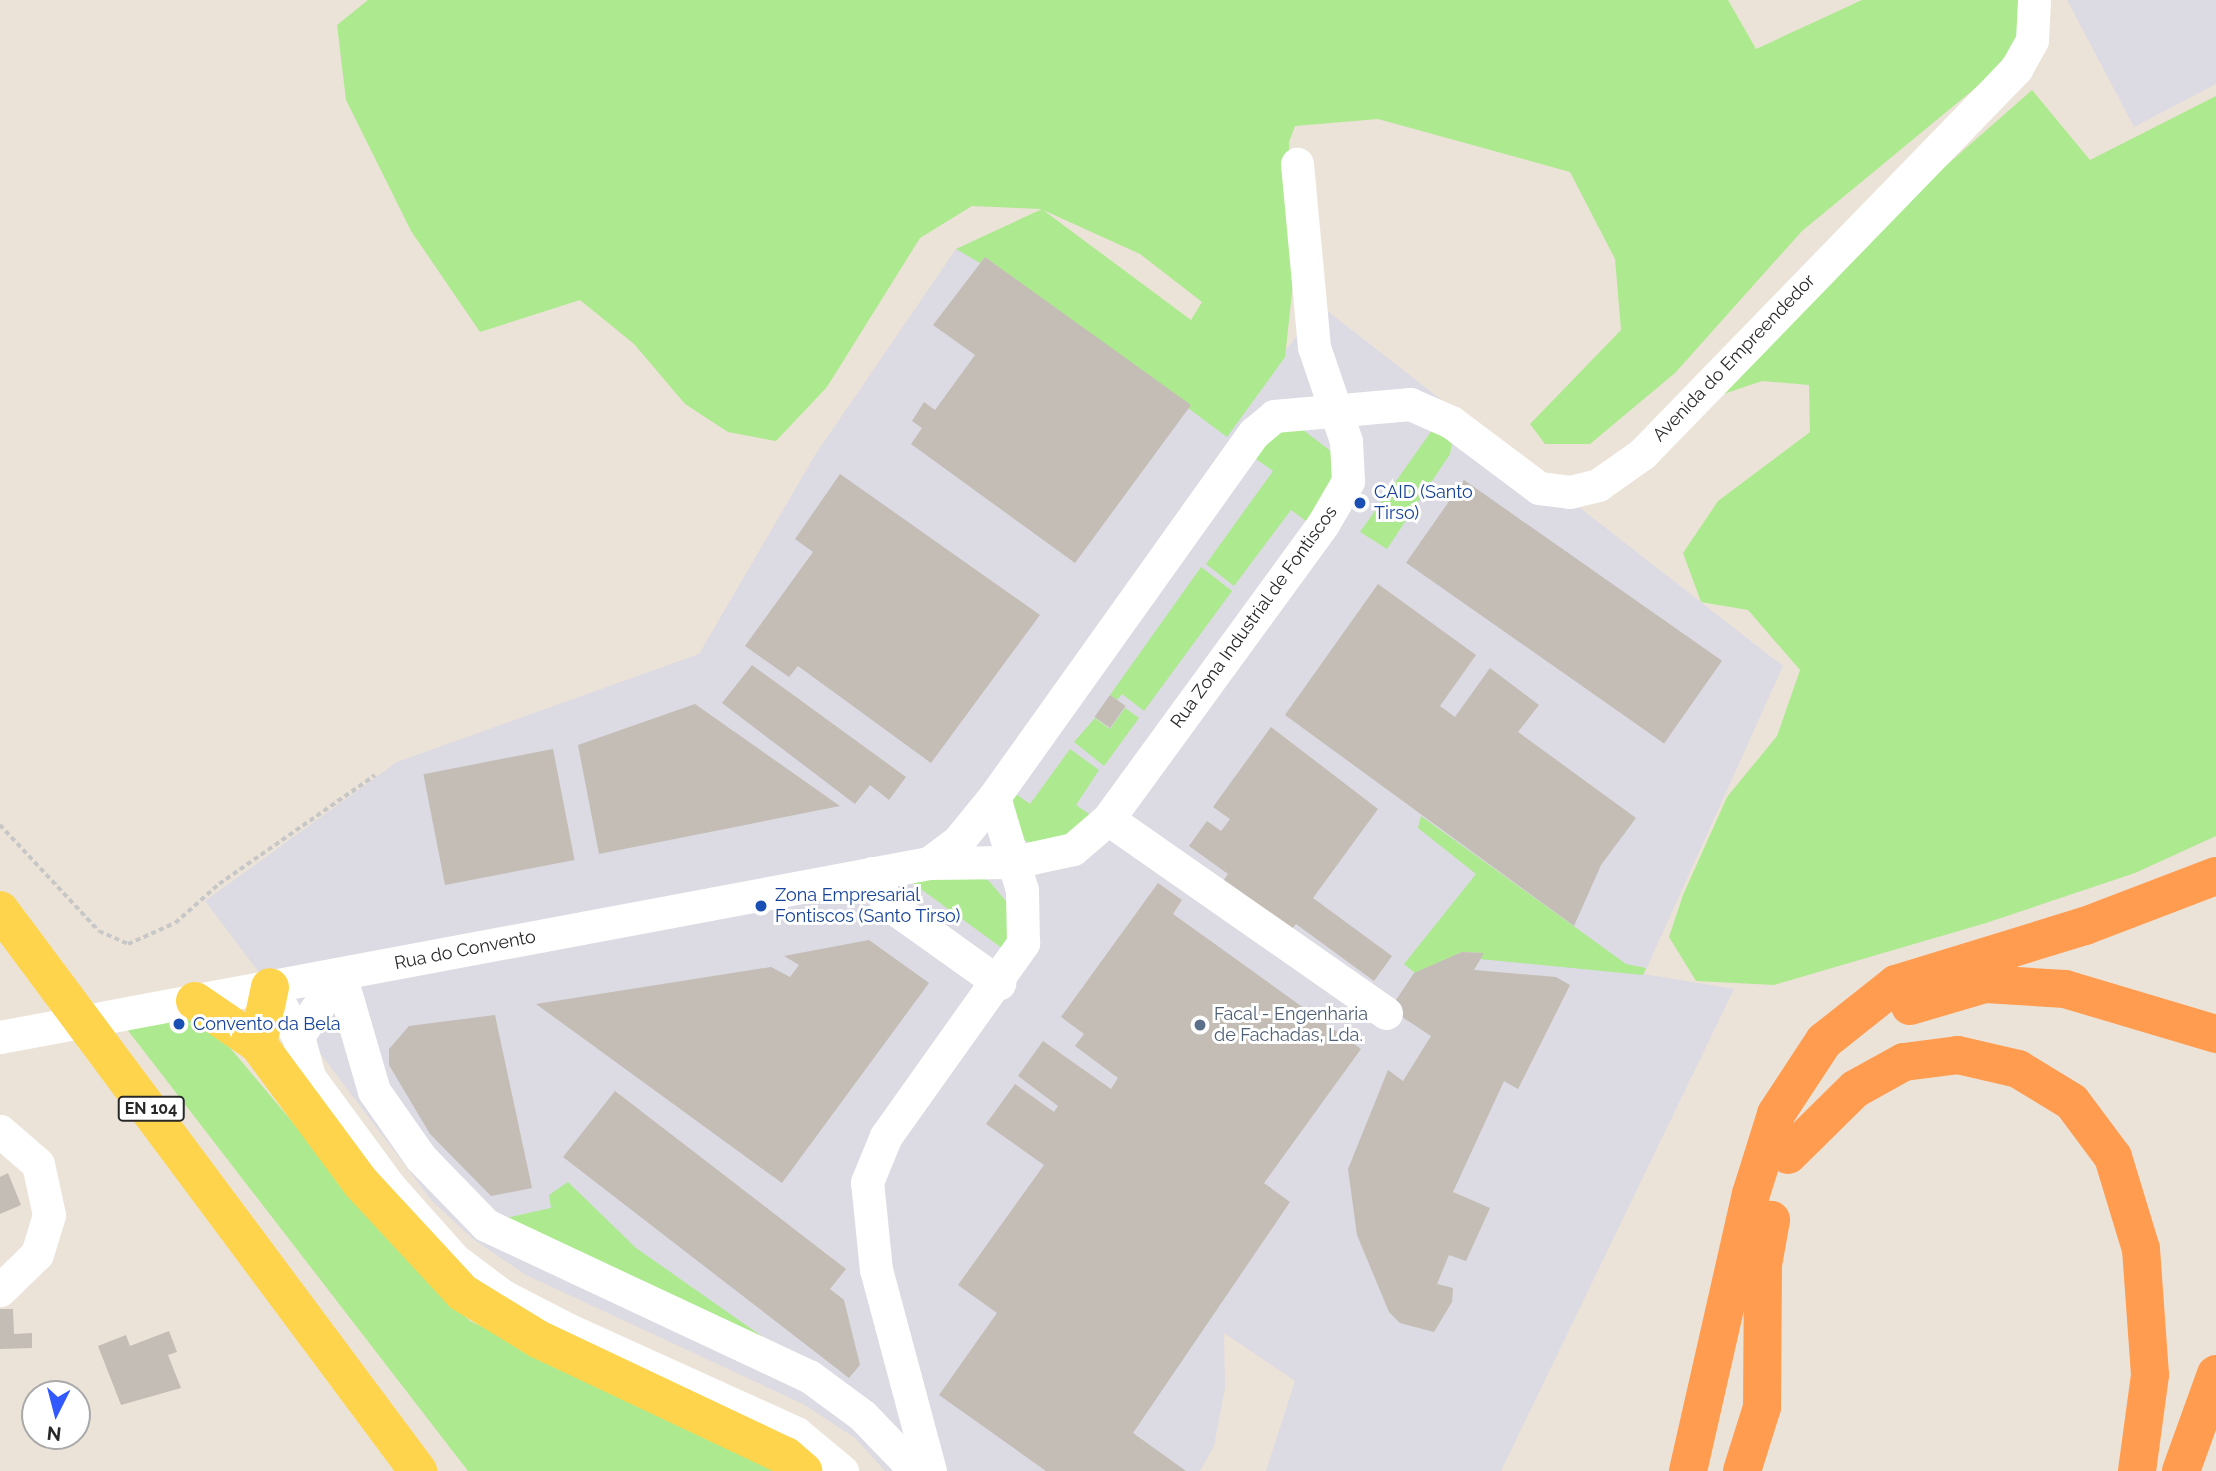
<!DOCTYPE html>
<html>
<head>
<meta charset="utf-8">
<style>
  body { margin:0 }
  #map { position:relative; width:2216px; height:1471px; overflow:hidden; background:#ece3d8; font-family:Raleway,sans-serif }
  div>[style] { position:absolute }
  .industrial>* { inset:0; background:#dcdae3 }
  .green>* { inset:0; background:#ade98e }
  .building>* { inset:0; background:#c3bdb5; transform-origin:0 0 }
  .path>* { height:3.5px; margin-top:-1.75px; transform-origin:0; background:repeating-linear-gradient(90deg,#c7c7c7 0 5px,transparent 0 8.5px) }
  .minor>* { height:33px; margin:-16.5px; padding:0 16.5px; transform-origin:16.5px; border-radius:16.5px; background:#fff }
  .major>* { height:38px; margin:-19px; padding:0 19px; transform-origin:19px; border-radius:19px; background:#fdd44c }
  .highway>* { height:38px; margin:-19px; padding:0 19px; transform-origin:19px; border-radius:19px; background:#ff9c50 }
  .dots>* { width:19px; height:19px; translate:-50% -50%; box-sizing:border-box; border:4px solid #fff; border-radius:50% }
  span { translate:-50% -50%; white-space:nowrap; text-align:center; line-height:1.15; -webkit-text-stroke:6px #fff; paint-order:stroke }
  .shield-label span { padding:2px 5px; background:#fff; border:2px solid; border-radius:5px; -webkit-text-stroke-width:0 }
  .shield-label { font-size:16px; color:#282828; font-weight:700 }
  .street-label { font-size:18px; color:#282828 }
  .transit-label { font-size:18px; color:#164399 }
  .left { translate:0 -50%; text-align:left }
  .service-label { font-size:18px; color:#4e5e75 }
  .north { position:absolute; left:21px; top:1380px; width:70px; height:70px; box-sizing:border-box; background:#fff; border:2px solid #a9a9a9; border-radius:50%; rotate:186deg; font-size:19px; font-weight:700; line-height:28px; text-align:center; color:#282828 }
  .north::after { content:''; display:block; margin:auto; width:24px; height:32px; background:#3258ff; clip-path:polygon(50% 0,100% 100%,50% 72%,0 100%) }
</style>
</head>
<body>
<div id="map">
  <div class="industrial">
    <div style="clip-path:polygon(2067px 0,2216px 0,2216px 84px,2134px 127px)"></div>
    <div style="clip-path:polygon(1042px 210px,1265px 376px,1321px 306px,1783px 666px,1644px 974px,1734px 989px,1501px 1471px,1266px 1471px,1295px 1381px,1224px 1333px,1225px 1387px,1214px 1446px,1200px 1471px,885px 1471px,855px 1438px,803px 1404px,526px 1275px,473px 1239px,432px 1201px,205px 901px,397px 762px,699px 654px,815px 455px,956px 249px)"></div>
  </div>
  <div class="green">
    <div style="clip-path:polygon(evenodd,368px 0,1728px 0,1756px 49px,1862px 0,2018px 0,2022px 20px,2013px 47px,1985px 80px,1802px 231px,1675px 373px,1590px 444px,1545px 444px,1530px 424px,1621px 330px,1615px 259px,1570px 172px,1378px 119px,1295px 126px,1289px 142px,1294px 274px,1285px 357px,1227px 437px,985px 257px,980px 263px,956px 249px,1042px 209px,972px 206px,920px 238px,827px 387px,776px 441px,728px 432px,685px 404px,634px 344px,580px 300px,480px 332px,411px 231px,346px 100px,337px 25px,368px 0,1043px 210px,1140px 254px,1202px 302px,1191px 320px,1043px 210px)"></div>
    <div style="clip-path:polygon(2032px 90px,2090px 160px,2216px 96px,2216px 836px,2135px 873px,1986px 923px,1774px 985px,1696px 981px,1669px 937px,1683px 895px,1727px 797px,1777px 736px,1800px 670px,1748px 610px,1701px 602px,1683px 553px,1718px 501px,1810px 432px,1809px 385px,1762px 381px,1697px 403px,1891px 214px)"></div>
    <div style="clip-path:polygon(1435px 426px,1453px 437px,1450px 454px,1387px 549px,1360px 532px)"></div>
    <div style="clip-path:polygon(1302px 429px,1333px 453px,1332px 486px,1310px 524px,1291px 510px,1234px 586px,1206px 564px,1273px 471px,1253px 457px,1276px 432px)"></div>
    <div style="clip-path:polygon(1201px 567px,1232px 591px,1144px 711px,1122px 694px,1117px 700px,1110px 695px)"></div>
    <div style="clip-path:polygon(1125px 708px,1139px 718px,1104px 766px,1074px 742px,1095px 718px,1110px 729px)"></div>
    <div style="clip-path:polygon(1070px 749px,1099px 770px,1076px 805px,1095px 818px,1068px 838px,1030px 843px,1018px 837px,1006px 800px,1012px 791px,1030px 804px)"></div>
    <div style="clip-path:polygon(1421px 816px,1626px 964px,1646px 968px,1643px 975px,1480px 959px,1483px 953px,1462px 952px,1415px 973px,1404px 964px,1476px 874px,1418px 828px)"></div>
    <div style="clip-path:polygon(973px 874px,989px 881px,1010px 906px,1006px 951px,907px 879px)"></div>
    <div style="clip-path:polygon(188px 1018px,216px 1031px,409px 1261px,470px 1321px,730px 1442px,773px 1471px,468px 1471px,126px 1028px)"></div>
    <div style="clip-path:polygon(568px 1182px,636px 1248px,773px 1344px,496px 1220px,551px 1208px,549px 1195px)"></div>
  </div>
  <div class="building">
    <div style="clip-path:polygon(985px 257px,1191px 405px,1075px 563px,911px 444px,922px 428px,912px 421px,924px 402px,935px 410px,975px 355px,933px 325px)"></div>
    <div style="clip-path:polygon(840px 474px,1040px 615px,931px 763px,798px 666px,789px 677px,745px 646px,813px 552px,795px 539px)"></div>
    <div style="left:1464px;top:480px;width:315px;height:101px;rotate:35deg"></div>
    <div style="clip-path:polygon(1378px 584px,1476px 655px,1440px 706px,1455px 717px,1490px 668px,1539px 705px,1518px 732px,1636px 818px,1601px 865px,1574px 926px,1285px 715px)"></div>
    <div style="clip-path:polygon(752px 665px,906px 777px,889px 800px,870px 785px,855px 804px,722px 703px)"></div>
    <div style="left:1110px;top:695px;width:19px;height:27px;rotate:35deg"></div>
    <div style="clip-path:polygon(695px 704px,840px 806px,599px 854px,578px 745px)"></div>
    <div style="clip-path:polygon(1271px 727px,1378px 809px,1313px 898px,1392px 956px,1374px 981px,1296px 924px,1289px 933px,1221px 884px,1228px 874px,1189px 846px,1207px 821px,1221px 831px,1230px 819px,1213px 807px)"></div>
    <div style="left:553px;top:749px;width:113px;height:132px;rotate:79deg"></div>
    <div style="clip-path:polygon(1158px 883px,1182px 900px,1173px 914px,1361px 1049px,1264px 1183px,1290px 1202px,1133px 1433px,1186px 1471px,1046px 1471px,939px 1395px,997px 1313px,958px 1285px,1044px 1165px,986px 1124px,1015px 1084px,1054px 1112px,1058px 1106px,1018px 1076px,1043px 1041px,1111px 1089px,1118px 1078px,1075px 1046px,1084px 1034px,1061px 1017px)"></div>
    <div style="clip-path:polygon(869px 940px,929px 983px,782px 1183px,536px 1004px,771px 967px,790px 977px,799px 965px,784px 956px)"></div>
    <div style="clip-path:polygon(1462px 952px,1484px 953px,1474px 970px,1556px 977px,1570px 985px,1518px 1089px,1504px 1081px,1453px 1192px,1490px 1208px,1466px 1261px,1449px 1255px,1437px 1284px,1453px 1288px,1452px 1302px,1434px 1332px,1400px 1323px,1389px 1312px,1357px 1235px,1348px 1169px,1388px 1070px,1403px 1081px,1431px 1036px,1390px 1009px,1414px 973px)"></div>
    <div style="clip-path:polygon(495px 1015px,532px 1188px,491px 1196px,430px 1134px,389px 1065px,389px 1049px,409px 1026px)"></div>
    <div style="clip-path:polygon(615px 1091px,846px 1269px,830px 1289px,844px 1300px,860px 1365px,849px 1378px,563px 1157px)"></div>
    <div style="clip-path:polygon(8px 1173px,21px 1205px,0 1214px,0 1177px)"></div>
    <div style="clip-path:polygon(0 1309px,13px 1309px,14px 1334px,32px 1333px,32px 1348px,0 1349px)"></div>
    <div style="clip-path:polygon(169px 1331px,177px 1352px,168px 1355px,181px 1388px,121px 1405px,98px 1346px,126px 1335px,130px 1346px)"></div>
  </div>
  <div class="path">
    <div style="left:0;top:825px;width:145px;rotate:47deg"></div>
    <div style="left:99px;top:931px;width:32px;rotate:24deg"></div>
    <div style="left:128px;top:944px;width:51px;rotate:-24.1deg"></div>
    <div style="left:175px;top:923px;width:59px;rotate:-41.6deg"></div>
    <div style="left:219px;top:884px;width:190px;rotate:-34.9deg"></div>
  </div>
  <div class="minor">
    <div style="left:1108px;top:819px;width:339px;rotate:34.9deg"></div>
    <div style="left:929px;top:863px;width:38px;rotate:-37deg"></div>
    <div style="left:959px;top:840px;width:55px;rotate:-50.9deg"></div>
    <div style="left:994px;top:797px;width:447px;rotate:-54.5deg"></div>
    <div style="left:1254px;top:433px;width:26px;rotate:-40deg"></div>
    <div style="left:1274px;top:416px;width:137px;rotate:-5deg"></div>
    <div style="left:1410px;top:404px;width:45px;rotate:23.7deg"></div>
    <div style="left:1451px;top:422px;width:110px;rotate:36.9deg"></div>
    <div style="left:1539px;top:488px;width:31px;rotate:7deg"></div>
    <div style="left:1570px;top:492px;width:29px;rotate:-14deg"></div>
    <div style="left:1598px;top:485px;width:54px;rotate:-35.2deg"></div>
    <div style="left:1642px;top:454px;width:537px;rotate:-45.83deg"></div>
    <div style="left:2016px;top:69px;width:33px;rotate:-61deg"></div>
    <div style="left:2032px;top:40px;width:40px;rotate:-87.1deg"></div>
    <div style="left:872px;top:873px;width:34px;rotate:63deg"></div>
    <div style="left:887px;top:903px;width:138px;rotate:35.5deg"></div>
    <div style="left:340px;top:974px;width:122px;rotate:73.8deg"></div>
    <div style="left:374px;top:1091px;width:82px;rotate:55deg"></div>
    <div style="left:421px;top:1158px;width:93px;rotate:45.9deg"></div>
    <div style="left:486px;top:1225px;width:357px;rotate:25.1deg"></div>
    <div style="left:809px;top:1376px;width:67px;rotate:36.5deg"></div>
    <div style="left:863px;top:1416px;width:76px;rotate:46.1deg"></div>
    <div style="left:270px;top:987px;width:56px;rotate:60.3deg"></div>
    <div style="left:298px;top:1036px;width:42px;rotate:75deg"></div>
    <div style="left:309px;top:1077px;width:135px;rotate:53.7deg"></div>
    <div style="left:389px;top:1186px;width:99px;rotate:48.3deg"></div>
    <div style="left:455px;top:1260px;width:60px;rotate:36.9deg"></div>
    <div style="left:503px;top:1296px;width:72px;rotate:27.3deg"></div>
    <div style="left:567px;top:1329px;width:252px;rotate:24.4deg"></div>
    <div style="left:796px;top:1433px;width:60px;rotate:39.6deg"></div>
    <div style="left:298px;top:1036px;width:75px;rotate:-55.9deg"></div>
    <div style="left:0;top:1037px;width:945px;rotate:-10.61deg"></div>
    <div style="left:929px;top:863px;width:85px;rotate:-0.7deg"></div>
    <div style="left:1014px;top:862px;width:60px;rotate:-12.4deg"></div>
    <div style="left:1073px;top:849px;width:46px;rotate:-40.6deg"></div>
    <div style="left:1108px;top:819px;width:365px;rotate:-53.9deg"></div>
    <div style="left:1323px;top:524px;width:50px;rotate:-59.8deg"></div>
    <div style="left:1348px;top:481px;width:40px;rotate:-92.9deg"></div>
    <div style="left:1346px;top:441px;width:99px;rotate:-108.8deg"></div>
    <div style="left:1314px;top:347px;width:184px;rotate:-95.3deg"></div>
    <div style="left:0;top:1131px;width:50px;rotate:41deg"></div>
    <div style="left:38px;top:1164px;width:52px;rotate:77.8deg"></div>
    <div style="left:49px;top:1215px;width:41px;rotate:107.1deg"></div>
    <div style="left:37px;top:1254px;width:52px;rotate:135.8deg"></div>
    <div style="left:930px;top:1471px;width:208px;rotate:-105deg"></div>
    <div style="left:876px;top:1270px;width:88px;rotate:-95.8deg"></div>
    <div style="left:867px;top:1182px;width:50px;rotate:-67.6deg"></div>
    <div style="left:886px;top:1136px;width:237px;rotate:-54.6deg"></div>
    <div style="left:1023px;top:943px;width:53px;rotate:-91.1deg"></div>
    <div style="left:1022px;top:890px;width:97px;rotate:-106.8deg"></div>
  </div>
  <div class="major">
    <div style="left:0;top:910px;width:700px;rotate:53.31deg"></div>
    <div style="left:195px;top:1001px;width:76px;rotate:34.3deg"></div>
    <div style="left:258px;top:1044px;width:173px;rotate:53.5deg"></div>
    <div style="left:361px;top:1183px;width:150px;rotate:47.2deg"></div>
    <div style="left:463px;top:1293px;width:88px;rotate:31.5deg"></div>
    <div style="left:538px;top:1339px;width:274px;rotate:25.3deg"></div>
    <div style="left:786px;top:1456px;width:23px;rotate:41deg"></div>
    <div style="left:258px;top:1044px;width:58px;rotate:-78.1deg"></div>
  </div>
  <div class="highway">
    <div style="left:1910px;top:1006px;width:78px;rotate:-16.3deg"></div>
    <div style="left:1985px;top:984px;width:80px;rotate:3.6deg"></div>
    <div style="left:2065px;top:989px;width:158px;rotate:16.6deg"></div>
    <div style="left:1788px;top:1155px;width:94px;rotate:-44.6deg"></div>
    <div style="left:1855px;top:1089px;width:56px;rotate:-28.9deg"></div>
    <div style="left:1904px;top:1062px;width:54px;rotate:-7.4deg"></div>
    <div style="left:1958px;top:1055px;width:62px;rotate:13.1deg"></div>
    <div style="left:2018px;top:1069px;width:63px;rotate:31.4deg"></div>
    <div style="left:2072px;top:1102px;width:69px;rotate:53.3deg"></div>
    <div style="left:2113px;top:1157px;width:96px;rotate:73.1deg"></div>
    <div style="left:2141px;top:1249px;width:126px;rotate:85.9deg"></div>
    <div style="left:2150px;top:1375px;width:97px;rotate:97.7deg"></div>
    <div style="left:1688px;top:1471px;width:284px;rotate:-77.2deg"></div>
    <div style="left:1751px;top:1194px;width:84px;rotate:-72.6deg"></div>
    <div style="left:1776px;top:1114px;width:87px;rotate:-56.7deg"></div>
    <div style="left:1824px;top:1041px;width:92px;rotate:-38.4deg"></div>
    <div style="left:1896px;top:984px;width:198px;rotate:-17.1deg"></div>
    <div style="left:2085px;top:926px;width:140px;rotate:-20.9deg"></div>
    <div style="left:1742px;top:1471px;width:67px;rotate:-72.6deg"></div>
    <div style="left:1762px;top:1407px;width:142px;rotate:-89.6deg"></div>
    <div style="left:1763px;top:1265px;width:46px;rotate:-79.9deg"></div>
    <div style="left:2181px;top:1471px;width:103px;rotate:-70.2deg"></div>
  </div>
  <div class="dots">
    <div style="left:1360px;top:503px;background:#1a4fb4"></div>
    <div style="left:761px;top:906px;background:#1a4fb4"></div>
    <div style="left:179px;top:1024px;background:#1a4fb4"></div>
    <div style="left:1200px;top:1025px;background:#5c6f8a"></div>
  </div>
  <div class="shield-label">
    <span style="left:151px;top:1109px">EN 104</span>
  </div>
  <div class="street-label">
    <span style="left:1734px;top:358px;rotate:-46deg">Avenida do Empreendedor</span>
    <span style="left:1254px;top:617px;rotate:-54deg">Rua Zona Industrial de Fontiscos</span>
    <span style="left:465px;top:950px;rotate:-11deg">Rua do Convento</span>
  </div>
  <div class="transit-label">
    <span class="left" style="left:1374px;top:503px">CAID (Santo<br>Tirso)</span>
    <span class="left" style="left:775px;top:906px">Zona Empresarial<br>Fontiscos (Santo Tirso)</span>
    <span class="left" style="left:193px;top:1024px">Convento da Bela</span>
  </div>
  <div class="service-label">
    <span class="left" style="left:1214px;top:1025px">Facal - Engenharia<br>de Fachadas, Lda.</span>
  </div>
  <div class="north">N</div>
</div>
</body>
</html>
